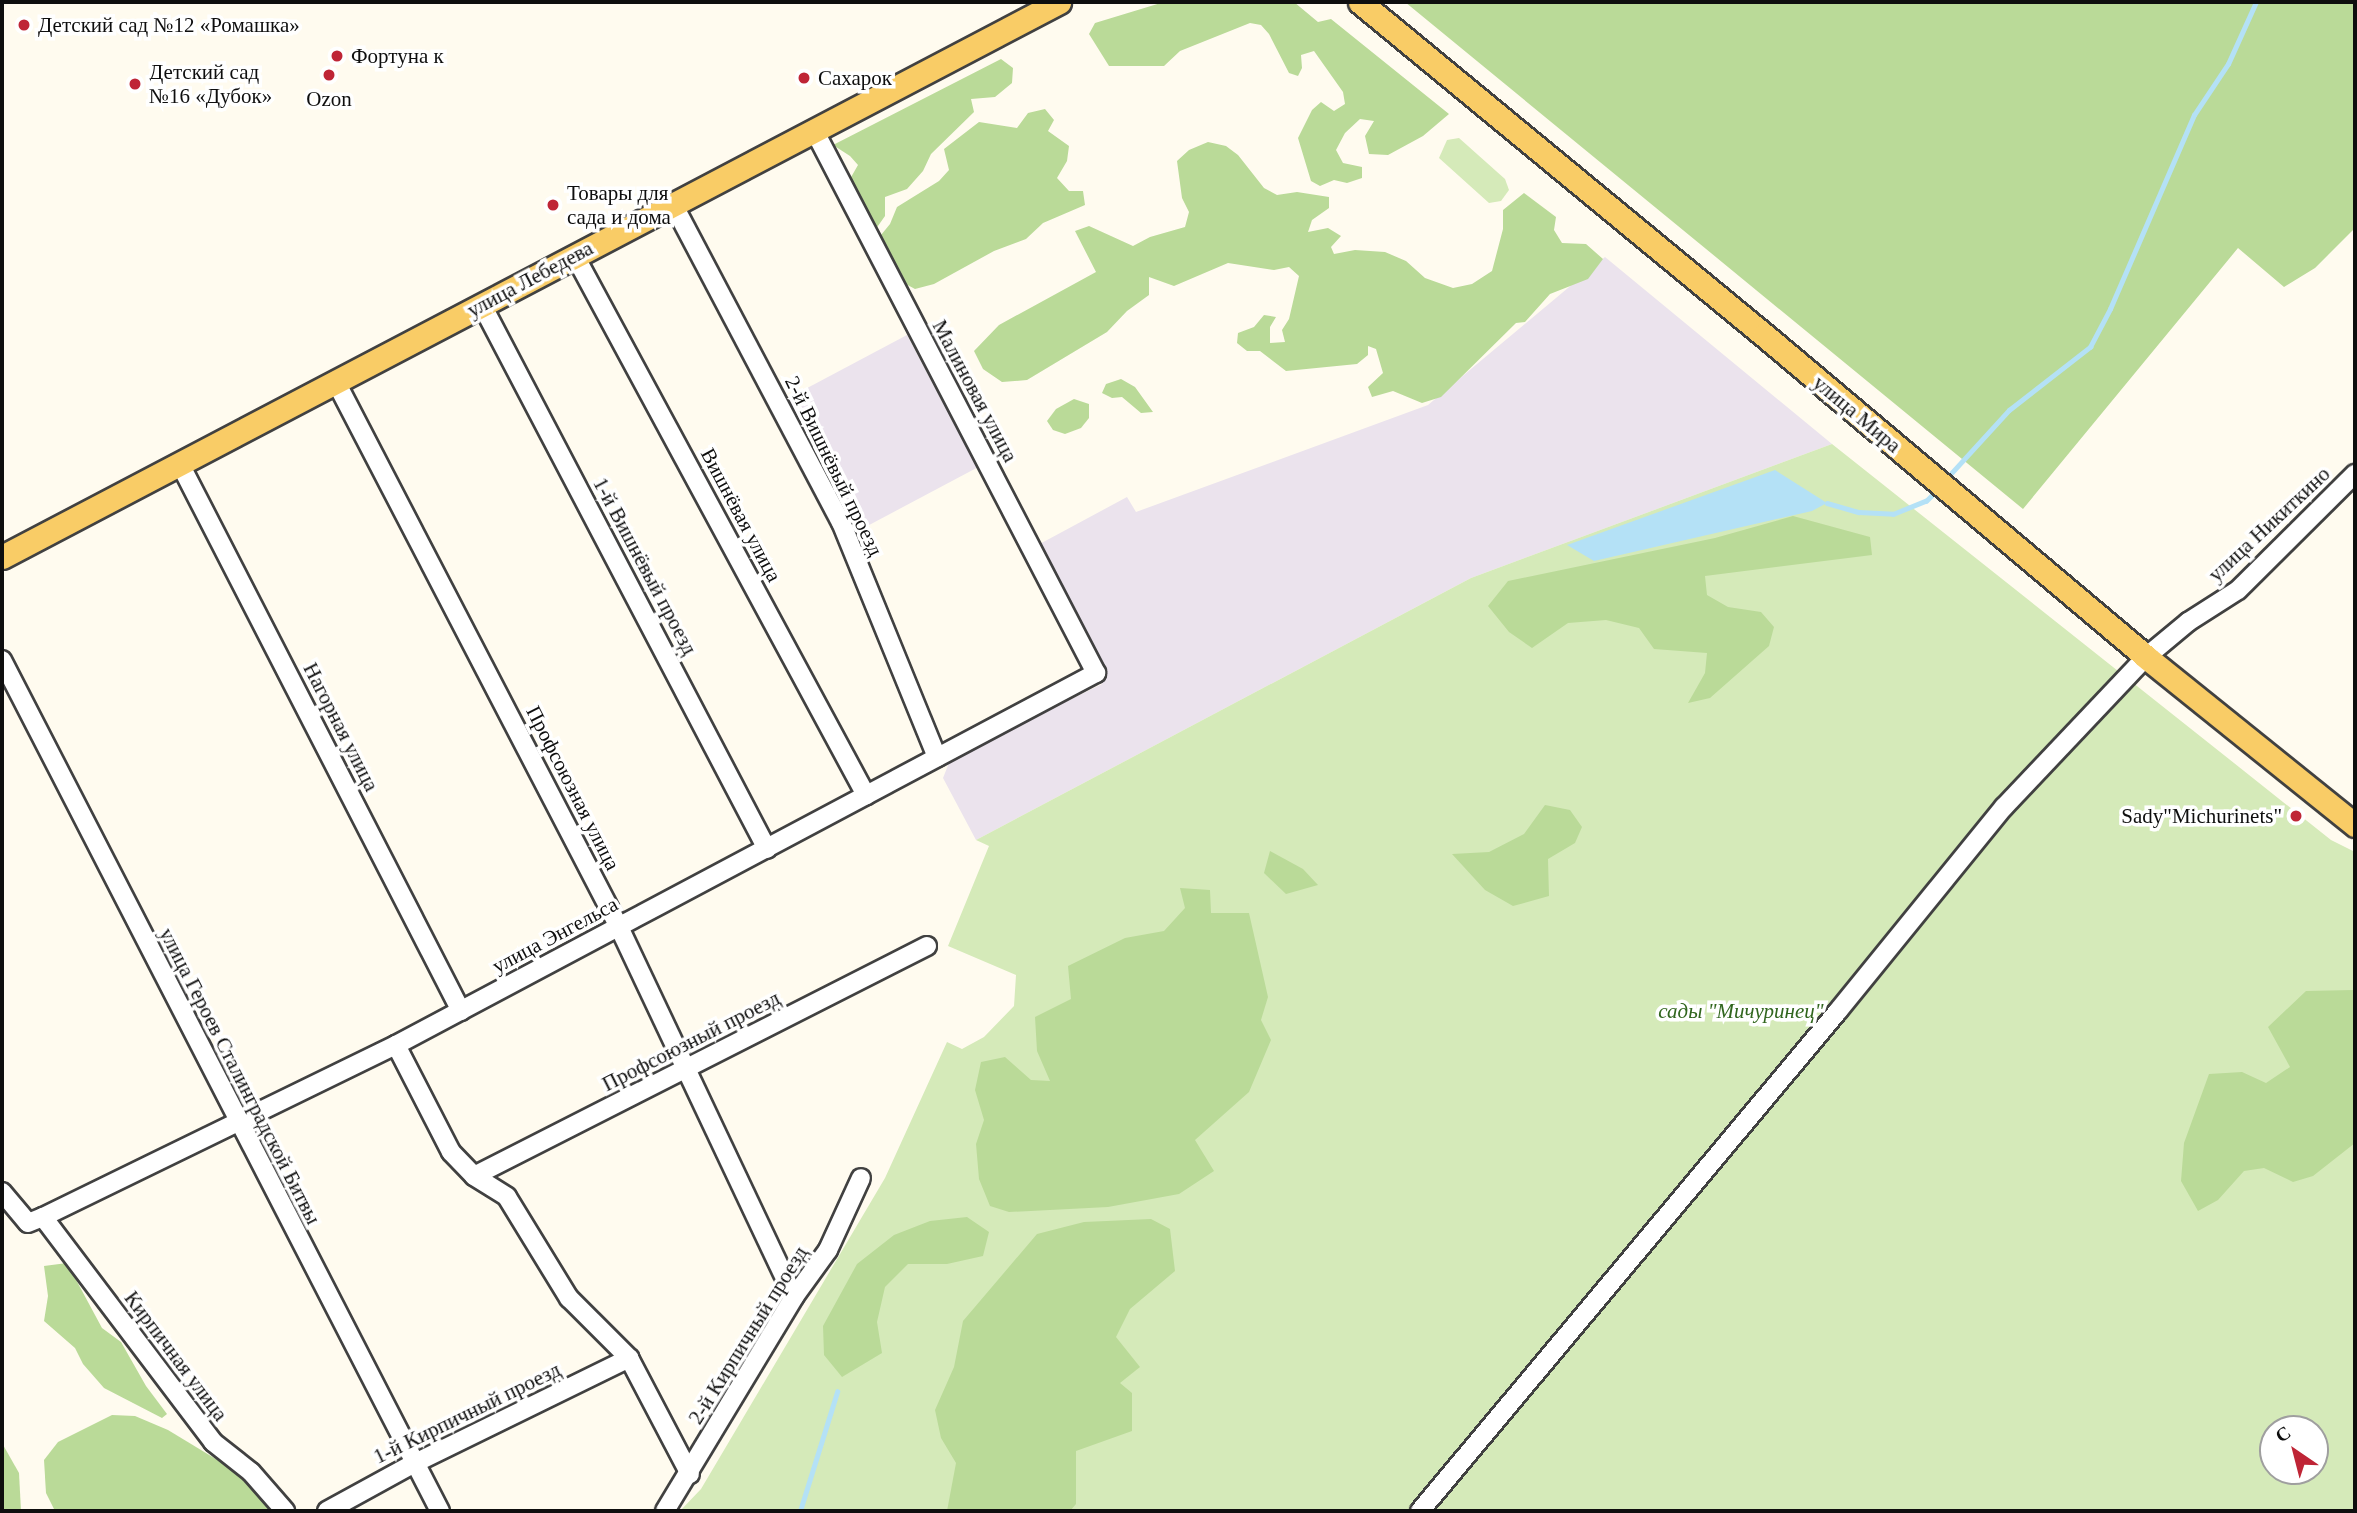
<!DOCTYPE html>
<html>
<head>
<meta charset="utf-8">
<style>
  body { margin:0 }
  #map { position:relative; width:2357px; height:1513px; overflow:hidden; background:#fffbef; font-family:Georgia,serif }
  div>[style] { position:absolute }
  .industrial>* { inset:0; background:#ebe3ed; transform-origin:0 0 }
  .green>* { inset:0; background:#d5eab9 }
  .forest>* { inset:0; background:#bada98 }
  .water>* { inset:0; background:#b4e1f6 }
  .stream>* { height:4.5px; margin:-2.25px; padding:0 2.25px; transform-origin:2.25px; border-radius:2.25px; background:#b4e1f6 }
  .roads { filter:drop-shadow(2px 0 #414141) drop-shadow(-2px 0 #414141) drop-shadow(0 2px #414141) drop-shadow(0 -2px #414141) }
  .minor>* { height:18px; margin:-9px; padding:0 9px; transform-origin:9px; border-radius:9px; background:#fff }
  .major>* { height:23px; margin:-11.5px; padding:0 11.5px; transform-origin:11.5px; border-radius:11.5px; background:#f9cc66 }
  .dots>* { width:19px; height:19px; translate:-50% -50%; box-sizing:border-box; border:4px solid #fff; border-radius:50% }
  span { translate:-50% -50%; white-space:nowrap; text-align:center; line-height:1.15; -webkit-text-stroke:7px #fff; paint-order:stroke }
  .poi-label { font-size:21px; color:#0e0e0e }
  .left { translate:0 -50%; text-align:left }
  .right { translate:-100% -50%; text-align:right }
  .street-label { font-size:21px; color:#0e0e0e }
  .park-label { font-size:21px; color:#31661e; font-style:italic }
  .frame { position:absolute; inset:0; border:4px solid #0e0e0e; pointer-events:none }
  .north { position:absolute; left:2259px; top:1415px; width:70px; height:70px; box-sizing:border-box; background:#fff; border:2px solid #9f9f9f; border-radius:50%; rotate:325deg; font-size:19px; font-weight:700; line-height:28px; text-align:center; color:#0e0e0e }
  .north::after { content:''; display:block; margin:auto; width:24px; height:32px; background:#bf2536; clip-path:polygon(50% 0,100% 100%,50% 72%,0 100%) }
</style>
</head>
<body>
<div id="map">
  <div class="industrial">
    <div style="clip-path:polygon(1605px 257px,1832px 444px,1471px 578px,976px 840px,943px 778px,951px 758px,1102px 684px,1070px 623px,1078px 618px,1036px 546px,1127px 497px,1136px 512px,1428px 405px)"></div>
    <div style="left:907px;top:335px;width:150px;height:138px;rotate:62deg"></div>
  </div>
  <div class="green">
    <div style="clip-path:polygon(1459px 138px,1505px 179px,1509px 190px,1501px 201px,1489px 203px,1439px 158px,1447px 140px)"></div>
    <div style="clip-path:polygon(evenodd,1832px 444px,2331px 840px,2355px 852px,2355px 1511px,680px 1511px,701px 1489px,885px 1178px,947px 1042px,962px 1049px,984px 1037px,1014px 1006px,1016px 975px,948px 946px,989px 846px,976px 840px,1471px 578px,1832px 444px,2273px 1429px,2315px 1429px,2315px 1471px,2273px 1471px,2273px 1429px)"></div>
  </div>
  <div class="forest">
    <div style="clip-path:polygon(1164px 2px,1294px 2px,1318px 22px,1331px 19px,1449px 114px,1423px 136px,1388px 155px,1369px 154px,1365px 136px,1374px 121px,1360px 119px,1345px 133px,1336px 150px,1343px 163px,1362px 167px,1362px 178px,1347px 183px,1334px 180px,1320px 186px,1311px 181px,1298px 138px,1312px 110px,1321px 102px,1334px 111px,1345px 104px,1343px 92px,1314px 51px,1301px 55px,1302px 68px,1298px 76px,1289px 73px,1269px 34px,1261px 25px,1250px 23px,1180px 51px,1164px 66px,1109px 66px,1089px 34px,1095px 23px)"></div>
    <div style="clip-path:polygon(1405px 2px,2355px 2px,2355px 228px,2315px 268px,2284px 287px,2238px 248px,2023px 509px)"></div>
    <div style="clip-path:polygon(1001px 59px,1013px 68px,1012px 83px,995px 97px,971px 99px,974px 112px,931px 154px,923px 171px,907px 189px,885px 197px,885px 216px,873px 233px,854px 199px,850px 179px,858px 165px,850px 156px,833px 145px)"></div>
    <div style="clip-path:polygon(1045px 109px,1054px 120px,1048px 131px,1069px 146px,1067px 161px,1057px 178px,1069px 191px,1083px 191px,1085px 205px,1043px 223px,1026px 239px,994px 251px,934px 284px,915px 289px,902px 282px,888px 258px,881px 235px,890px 224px,897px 207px,939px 181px,949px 170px,944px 149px,979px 122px,1017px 128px,1028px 113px)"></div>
    <div style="clip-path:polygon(1208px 142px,1226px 146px,1238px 155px,1264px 188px,1277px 195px,1297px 192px,1329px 197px,1329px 208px,1312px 220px,1308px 232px,1328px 228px,1341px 236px,1331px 247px,1334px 254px,1355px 250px,1385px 252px,1406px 261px,1425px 278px,1453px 288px,1472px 284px,1492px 271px,1503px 229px,1503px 210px,1524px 193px,1556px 217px,1554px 230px,1562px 243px,1586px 244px,1603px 259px,1588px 279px,1550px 294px,1525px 322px,1516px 323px,1441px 397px,1422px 403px,1393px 391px,1372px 397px,1368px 387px,1383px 373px,1376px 349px,1368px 346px,1368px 355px,1357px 364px,1286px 371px,1260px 351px,1247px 351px,1237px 343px,1238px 333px,1254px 327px,1264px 315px,1276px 317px,1270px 327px,1270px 343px,1285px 342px,1282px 330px,1289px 319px,1299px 276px,1289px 267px,1274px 270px,1228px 263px,1174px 286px,1149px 277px,1149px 295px,1127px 311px,1107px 332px,1027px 380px,1002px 382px,983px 369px,974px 351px,999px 325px,1096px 272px,1075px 231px,1089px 226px,1133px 246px,1150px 237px,1185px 227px,1189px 212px,1182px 198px,1177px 161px,1189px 150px)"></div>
    <div style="clip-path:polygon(1121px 379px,1135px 387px,1153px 412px,1141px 413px,1122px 397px,1112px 398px,1102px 393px,1106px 384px)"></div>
    <div style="clip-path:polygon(1074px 399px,1089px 404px,1089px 418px,1081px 428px,1065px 434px,1053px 430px,1047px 421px,1056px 409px)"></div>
    <div style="clip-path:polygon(1793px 516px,1870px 537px,1872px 555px,1705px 576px,1707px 595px,1728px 607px,1761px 612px,1774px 627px,1769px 646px,1710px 698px,1688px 703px,1705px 673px,1707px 653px,1654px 649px,1639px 628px,1606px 620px,1568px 623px,1532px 648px,1509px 632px,1488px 606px,1508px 581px,1715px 538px)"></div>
    <div style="clip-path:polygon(1545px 805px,1570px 810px,1582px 827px,1575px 843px,1548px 859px,1549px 896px,1513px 906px,1485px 890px,1452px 854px,1489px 852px,1524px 834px)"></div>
    <div style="clip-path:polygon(1270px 851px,1303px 869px,1318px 885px,1286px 894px,1264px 873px)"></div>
    <div style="clip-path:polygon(1180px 888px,1210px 890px,1211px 913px,1249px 913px,1268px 997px,1261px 1020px,1271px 1040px,1249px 1092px,1195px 1140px,1214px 1171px,1179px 1194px,1108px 1207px,1009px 1212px,990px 1206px,979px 1179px,976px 1144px,984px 1120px,975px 1090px,981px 1062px,1005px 1057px,1031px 1080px,1050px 1081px,1037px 1051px,1035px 1017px,1071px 999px,1068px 966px,1125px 938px,1164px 931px,1185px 908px)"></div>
    <div style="clip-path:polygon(2353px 990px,2355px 1143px,2313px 1176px,2293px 1182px,2264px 1168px,2244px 1171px,2218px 1200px,2198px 1211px,2181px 1181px,2184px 1143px,2209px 1074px,2242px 1072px,2266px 1083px,2290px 1067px,2268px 1027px,2306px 991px)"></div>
    <div style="clip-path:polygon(967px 1217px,989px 1232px,983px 1256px,947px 1264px,908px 1264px,885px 1287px,877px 1322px,882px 1353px,842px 1377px,824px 1355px,823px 1326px,857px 1264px,894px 1235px,930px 1221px)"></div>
    <div style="clip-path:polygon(1151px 1219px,1170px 1229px,1175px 1271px,1130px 1309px,1116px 1337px,1140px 1367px,1120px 1383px,1132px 1393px,1132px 1431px,1076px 1451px,1076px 1504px,1070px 1511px,947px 1511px,956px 1463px,941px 1438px,935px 1410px,954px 1367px,963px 1321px,1037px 1234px,1084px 1222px)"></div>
    <div style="clip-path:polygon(67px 1263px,102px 1328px,121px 1342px,146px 1386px,167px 1414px,162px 1418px,104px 1388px,83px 1364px,75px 1348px,44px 1321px,48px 1296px,44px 1266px)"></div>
    <div style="clip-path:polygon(112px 1415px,135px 1416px,168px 1430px,229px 1467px,260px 1493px,269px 1511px,55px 1511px,46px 1493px,44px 1460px,58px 1442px)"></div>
    <div style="clip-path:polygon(2px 1443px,19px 1473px,21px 1511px,2px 1511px)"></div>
  </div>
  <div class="water">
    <div style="clip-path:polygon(1775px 470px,1827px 503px,1812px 511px,1594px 561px,1567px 545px)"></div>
  </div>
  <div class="stream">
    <div style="left:1946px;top:479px;width:93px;rotate:-47.6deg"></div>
    <div style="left:2009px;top:410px;width:103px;rotate:-37.9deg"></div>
    <div style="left:2090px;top:347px;width:43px;rotate:-62.2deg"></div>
    <div style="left:2110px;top:309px;width:211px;rotate:-66.6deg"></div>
    <div style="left:2194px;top:115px;width:61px;rotate:-56.3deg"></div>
    <div style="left:2228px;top:64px;width:68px;rotate:-65.7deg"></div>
    <div style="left:1827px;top:503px;width:33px;rotate:16deg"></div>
    <div style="left:1859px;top:512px;width:34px;rotate:3deg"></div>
    <div style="left:1893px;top:514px;width:35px;rotate:-22deg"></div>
    <div style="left:1926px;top:501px;width:14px;rotate:-45deg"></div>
    <div style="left:800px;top:1511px;width:125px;rotate:-72.7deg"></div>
  </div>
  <div class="roads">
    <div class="minor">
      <div style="left:673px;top:204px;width:360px;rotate:62.2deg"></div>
      <div style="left:841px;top:522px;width:254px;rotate:67.8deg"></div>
      <div style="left:575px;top:256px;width:613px;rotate:61.64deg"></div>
      <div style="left:482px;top:305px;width:614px;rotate:62.35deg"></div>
      <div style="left:336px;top:382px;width:614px;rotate:62.56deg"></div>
      <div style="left:619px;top:927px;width:409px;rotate:64.7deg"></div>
      <div style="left:180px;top:464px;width:615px;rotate:62.81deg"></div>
      <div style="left:2px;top:660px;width:957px;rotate:62.77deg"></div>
      <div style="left:396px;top:1045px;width:120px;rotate:62.8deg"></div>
      <div style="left:451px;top:1152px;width:33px;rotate:46deg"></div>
      <div style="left:474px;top:1176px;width:39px;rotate:32deg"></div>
      <div style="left:507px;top:1197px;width:119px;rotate:58.5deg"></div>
      <div style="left:569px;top:1298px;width:85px;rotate:45deg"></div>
      <div style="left:629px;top:1358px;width:131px;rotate:62.3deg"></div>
      <div style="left:474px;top:1176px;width:508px;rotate:-26.92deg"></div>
      <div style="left:2px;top:1192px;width:40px;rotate:50deg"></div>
      <div style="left:28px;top:1223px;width:16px;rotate:-22deg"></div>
      <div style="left:43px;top:1217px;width:393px;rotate:-26deg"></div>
      <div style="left:396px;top:1045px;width:793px;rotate:-27.99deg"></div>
      <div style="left:1096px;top:673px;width:612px;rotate:-117.44deg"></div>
      <div style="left:43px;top:1217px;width:282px;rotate:52.9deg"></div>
      <div style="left:213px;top:1442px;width:48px;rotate:38.3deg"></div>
      <div style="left:251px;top:1472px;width:52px;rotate:48.9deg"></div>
      <div style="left:327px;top:1511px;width:98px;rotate:-28.7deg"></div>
      <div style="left:413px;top:1464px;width:241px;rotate:-26.1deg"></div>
      <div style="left:665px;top:1511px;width:250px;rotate:-58.9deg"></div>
      <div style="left:794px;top:1297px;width:58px;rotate:-54.1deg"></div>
      <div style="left:828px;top:1250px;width:79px;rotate:-65.4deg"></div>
      <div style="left:1420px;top:1511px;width:652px;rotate:-50.1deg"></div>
      <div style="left:1838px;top:1011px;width:263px;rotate:-50.9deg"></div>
      <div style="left:2004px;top:807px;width:207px;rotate:-46.6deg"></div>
      <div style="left:2146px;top:657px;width:55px;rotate:-39.8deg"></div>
      <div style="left:2188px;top:622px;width:59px;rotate:-32.6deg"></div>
      <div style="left:2238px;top:590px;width:165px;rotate:-44.8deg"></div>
    </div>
    <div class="major">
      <div style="left:1360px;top:2px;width:524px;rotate:39.5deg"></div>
      <div style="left:1764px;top:335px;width:500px;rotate:40.1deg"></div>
      <div style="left:2146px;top:657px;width:268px;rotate:38.8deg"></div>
      <div style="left:2px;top:557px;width:1194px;rotate:-27.7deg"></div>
    </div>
  </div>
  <div class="dots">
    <div style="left:24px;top:25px;background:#bf2536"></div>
    <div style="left:337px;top:56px;background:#bf2536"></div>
    <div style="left:329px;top:75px;background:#bf2536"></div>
    <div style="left:804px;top:78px;background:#bf2536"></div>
    <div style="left:135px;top:84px;background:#bf2536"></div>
    <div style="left:553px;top:205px;background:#bf2536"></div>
    <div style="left:2296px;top:816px;background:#bf2536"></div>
  </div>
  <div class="poi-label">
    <span class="left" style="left:38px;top:25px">Детский сад №12 «Ромашка»</span>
    <span class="left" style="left:351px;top:56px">Фортуна к</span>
    <span class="left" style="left:149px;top:84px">Детский сад<br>№16 «Дубок»</span>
    <span class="left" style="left:818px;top:78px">Сахарок</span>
    <span style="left:329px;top:99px">Ozon</span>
    <span class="left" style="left:567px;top:205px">Товары для<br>сада и дома</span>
    <span class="right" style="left:2282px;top:816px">Sady"Michurinets"</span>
  </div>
  <div class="street-label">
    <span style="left:530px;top:279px;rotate:-28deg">улица Лебедева</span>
    <span style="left:975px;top:391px;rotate:62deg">Малиновая улица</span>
    <span style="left:1857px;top:414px;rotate:40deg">улица Мира</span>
    <span style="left:834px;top:466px;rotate:64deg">2-й Вишнёвый проезд</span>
    <span style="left:741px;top:515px;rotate:62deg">Вишнёвая улица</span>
    <span style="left:2269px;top:524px;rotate:-43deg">улица Никиткино</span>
    <span style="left:645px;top:566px;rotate:62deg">1-й Вишнёвый проезд</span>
    <span style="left:341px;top:727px;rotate:63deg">Нагорная улица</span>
    <span style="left:573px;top:788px;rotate:63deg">Профсоюзная улица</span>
    <span style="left:555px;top:935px;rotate:-28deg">улица Энгельса</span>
    <span style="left:691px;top:1041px;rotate:-27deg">Профсоюзный проезд</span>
    <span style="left:240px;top:1076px;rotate:63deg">улица Героев Сталинградской Битвы</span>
    <span style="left:748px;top:1335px;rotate:-58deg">2-й Кирпичный проезд</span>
    <span style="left:176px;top:1356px;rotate:53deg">Кирпичная улица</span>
    <span style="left:467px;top:1413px;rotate:-26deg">1-й Кирпичный проезд</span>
  </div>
  <div class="park-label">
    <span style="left:1741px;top:1011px">сады "Мичуринец"</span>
  </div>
  <div class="frame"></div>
  <div class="north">С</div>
</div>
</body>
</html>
